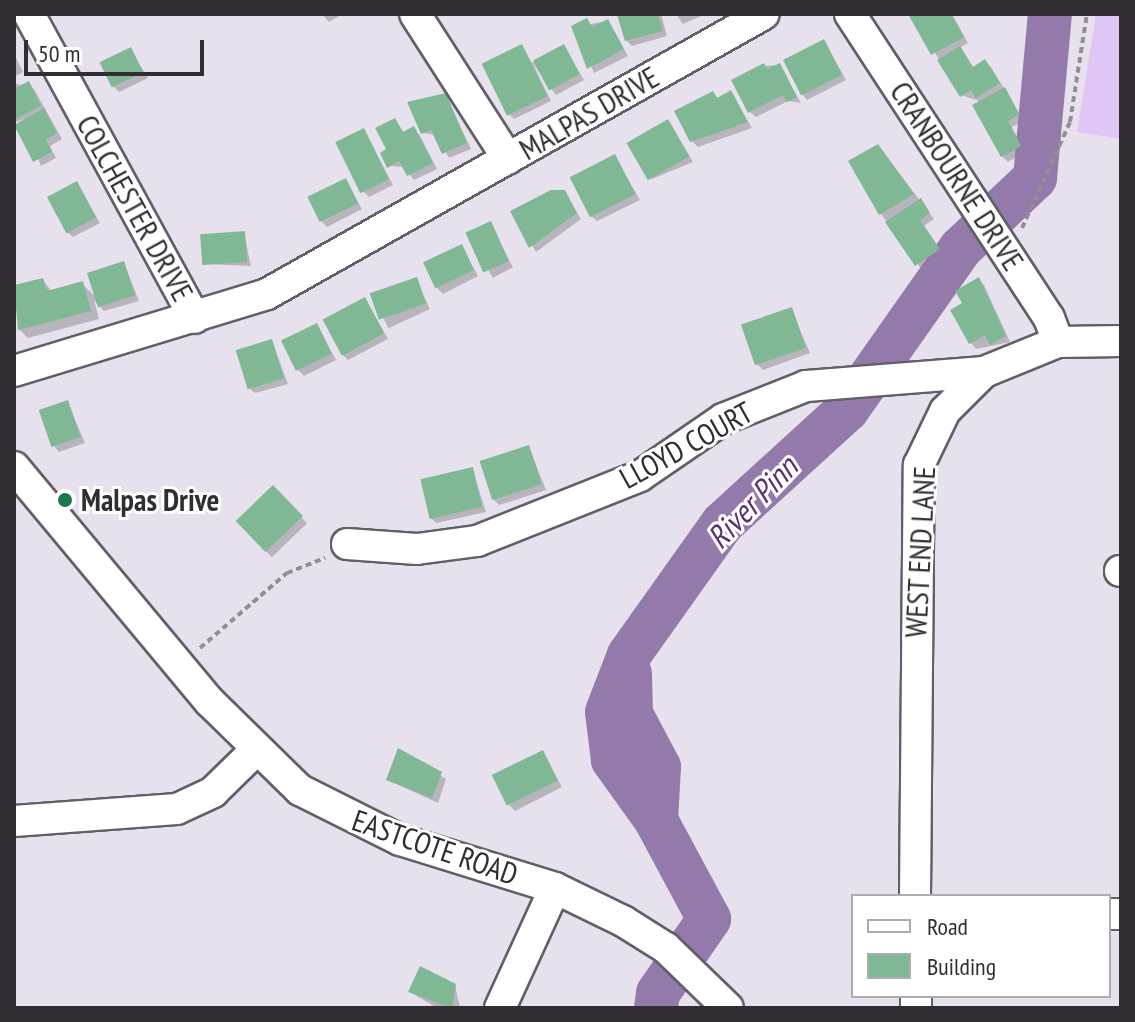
<!DOCTYPE html>
<html>
<head>
<meta charset="utf-8">
<style>
  body { margin:0 }
  #map { position:relative; width:1135px; height:1022px; overflow:hidden; background:#e6e1ec; font-family:"PT Sans Narrow",sans-serif }
  div>[style] { position:absolute }
  .green>* { inset:0; background:#e0c6f7 }
  .shadow>* { inset:0; background:#0003; transform-origin:0 0 }
  .river>* { height:44px; margin:-22px; padding:0 22px; transform-origin:22px; border-radius:22px; background:#947aaa }
  .building>* { inset:0; background:#80b896; transform-origin:0 0 }
  .path>* { height:4px; margin-top:-2px; transform-origin:0; background:repeating-linear-gradient(90deg,#918e95 0 6px,transparent 0 10px) }
  .roads { filter:drop-shadow(2px 0 #635e68) drop-shadow(-2px 0 #635e68) drop-shadow(0 2px #635e68) drop-shadow(0 -2px #635e68) }
  .minor>* { height:30px; margin:-15px; padding:0 15px; transform-origin:15px; border-radius:15px; background:#fff }
  .dots>* { width:22px; height:22px; translate:-50% -50%; box-sizing:border-box; border:4px solid #fff; border-radius:50% }
  span { translate:-50% -50%; white-space:nowrap; text-align:center; line-height:1.15; -webkit-text-stroke:6px #fff; paint-order:stroke }
  .street-label { font-size:30px; color:#302e32 }
  .poi-label { font-size:30px; color:#302e32; font-weight:700 }
  .left { translate:0 -50%; text-align:left }
  .water-label { font-size:32px; color:#573471; font-style:italic }
  .frame { position:absolute; inset:0; border:16px solid #302e32; pointer-events:none }
  .legend { position:absolute; left:851px; top:894px; width:260px; height:104px; box-sizing:border-box; background:#fff; border:2px solid #acabad; margin:0; padding:10px 14px; list-style:none; font-size:24px; color:#302e32 }
  .legend li { display:flex; align-items:center; gap:16px; height:40px }
  .legend b { width:40px; border:2px solid #acabad }
  .scale { position:absolute; left:24px; top:40px; width:180px; height:36px; box-sizing:border-box; border:4px solid #302e32; border-top:0; padding-left:10px; font-size:24px; line-height:28px; white-space:nowrap; color:#302e32; -webkit-text-stroke:6px #fff; paint-order:stroke }
</style>
</head>
<body>
<div id="map">
  <div class="green">
    <div style="clip-path:polygon(1096px 14px,1121px 14px,1121px 139px,1077px 132px)"></div>
  </div>
  <div class="shadow">
    <div style="clip-path:polygon(322px 14px,343px 14px,329px 22px)"></div>
    <div style="clip-path:polygon(661px 14px,667px 36px,632px 46px,626px 40px,620px 16px)"></div>
    <div style="clip-path:polygon(676px 14px,706px 14px,683px 24px)"></div>
    <div style="clip-path:polygon(911px 14px,952px 14px,968px 43px,959px 48px,974px 68px,985px 62px,991px 67px,1024px 121px,1012px 127px,1025px 152px,1008px 162px,1002px 156px,982px 102px,961px 95px)"></div>
    <div style="clip-path:polygon(607px 21px,628px 56px,594px 73px,574px 27px)"></div>
    <div style="clip-path:polygon(824px 41px,846px 80px,807px 100px,802px 94px)"></div>
    <div style="clip-path:polygon(563px 46px,584px 80px,556px 95px,533px 64px,551px 101px,514px 119px,508px 113px,522px 47px,532px 63px)"></div>
    <div style="clip-path:polygon(130px 49px,148px 78px,119px 92px,114px 87px)"></div>
    <div style="clip-path:polygon(14px 54px,23px 72px,14px 77px)"></div>
    <div style="clip-path:polygon(779px 65px,801px 103px,788px 101px,756px 117px,750px 112px,764px 66px)"></div>
    <div style="clip-path:polygon(14px 83px,34px 89px,62px 139px,50px 146px,56px 158px,41px 166px,24px 119px,14px 123px)"></div>
    <div style="clip-path:polygon(713px 93px,719px 99px,731px 93px,752px 128px,698px 147px,692px 141px)"></div>
    <div style="clip-path:polygon(445px 95px,471px 149px,449px 158px,436px 135px,423px 133px,409px 103px)"></div>
    <div style="clip-path:polygon(395px 120px,404px 133px,419px 134px,437px 169px,414px 180px,404px 167px,389px 166px)"></div>
    <div style="clip-path:polygon(668px 122px,693px 162px,652px 179px,646px 174px)"></div>
    <div style="clip-path:polygon(364px 130px,393px 185px,369px 197px,364px 192px)"></div>
    <div style="clip-path:polygon(883px 152px,934px 219px,924px 226px,944px 256px,922px 270px,881px 214px)"></div>
    <div style="clip-path:polygon(615px 157px,640px 200px,597px 221px,591px 216px)"></div>
    <div style="clip-path:polygon(345px 180px,362px 209px,327px 227px,321px 221px)"></div>
    <div style="clip-path:polygon(76px 184px,100px 223px,73px 237px,67px 232px)"></div>
    <div style="clip-path:polygon(564px 192px,581px 219px,536px 252px,513px 212px)"></div>
    <div style="left:490px;top:224px;width:49px;height:23px;rotate:62deg"></div>
    <div style="clip-path:polygon(244px 233px,251px 266px,204px 264px)"></div>
    <div style="clip-path:polygon(461px 246px,478px 276px,443px 294px,437px 288px)"></div>
    <div style="clip-path:polygon(124px 263px,139px 301px,104px 311px,94px 300px,99px 319px,28px 338px,19px 329px,14px 287px,43px 280px,52px 292px,82px 284px,96px 297px)"></div>
    <div style="left:416px;top:279px;width:33px;height:46px;rotate:65deg"></div>
    <div style="clip-path:polygon(979px 280px,984px 285px,1010px 342px,976px 349px,971px 343px)"></div>
    <div style="clip-path:polygon(365px 299px,388px 339px,348px 360px,343px 355px)"></div>
    <div style="clip-path:polygon(791px 310px,810px 353px,763px 370px,757px 364px)"></div>
    <div style="clip-path:polygon(316px 325px,336px 360px,304px 376px,298px 370px)"></div>
    <div style="clip-path:polygon(272px 341px,288px 384px,255px 393px,249px 388px)"></div>
    <div style="clip-path:polygon(67px 402px,85px 443px,59px 452px,54px 446px)"></div>
    <div style="clip-path:polygon(529px 447px,546px 490px,499px 505px,493px 499px)"></div>
    <div style="clip-path:polygon(472px 469px,486px 512px,436px 523px,430px 517px)"></div>
    <div style="left:273px;top:488px;width:49px;height:49px;rotate:46deg"></div>
    <div style="clip-path:polygon(399px 751px,446px 779px,438px 803px,388px 780px)"></div>
    <div style="clip-path:polygon(543px 753px,562px 787px,515px 811px,509px 805px)"></div>
    <div style="clip-path:polygon(455px 985px,460px 1008px,437px 1008px,410px 992px)"></div>
  </div>
  <div class="river">
    <div style="left:630px;top:674px;width:40px;rotate:88.6deg"></div>
    <div style="left:631px;top:714px;width:60px;rotate:62.2deg"></div>
    <div style="left:659px;top:767px;width:53px;rotate:93.2deg"></div>
    <div style="left:656px;top:1008px;width:15px;rotate:-82deg"></div>
    <div style="left:658px;top:993px;width:90px;rotate:-55.4deg"></div>
    <div style="left:709px;top:919px;width:112px;rotate:-118.2deg"></div>
    <div style="left:656px;top:820px;width:74px;rotate:-125.6deg"></div>
    <div style="left:613px;top:760px;width:48px;rotate:-97.1deg"></div>
    <div style="left:607px;top:712px;width:61px;rotate:-68.9deg"></div>
    <div style="left:629px;top:655px;width:161px;rotate:-54.6deg"></div>
    <div style="left:722px;top:524px;width:169px;rotate:-42.4deg"></div>
    <div style="left:847px;top:410px;width:198px;rotate:-54.9deg"></div>
    <div style="left:961px;top:248px;width:102px;rotate:-43.4deg"></div>
    <div style="left:1035px;top:178px;width:165px;rotate:-84.8deg"></div>
  </div>
  <div class="building">
    <div style="clip-path:polygon(658px 14px,663px 31px,625px 41px,617px 15px)"></div>
    <div style="clip-path:polygon(908px 14px,951px 14px,964px 37px,931px 55px)"></div>
    <div style="clip-path:polygon(587px 18px,592px 27px,608px 19px,624px 49px,587px 69px,571px 26px)"></div>
    <div style="left:824px;top:39px;width:40px;height:46px;rotate:63deg"></div>
    <div style="left:522px;top:44px;width:58px;height:45px;rotate:64deg"></div>
    <div style="left:564px;top:44px;width:34px;height:35px;rotate:62deg"></div>
    <div style="clip-path:polygon(960px 46px,973px 67px,985px 59px,1000px 83px,976px 98px,971px 90px,960px 97px,937px 60px)"></div>
    <div style="left:131px;top:47px;width:28px;height:35px;rotate:64deg"></div>
    <div style="clip-path:polygon(764px 63px,767px 69px,780px 63px,797px 97px,787px 102px,783px 95px,748px 113px,731px 80px)"></div>
    <div style="clip-path:polygon(29px 81px,41px 106px,14px 120px,14px 89px)"></div>
    <div style="clip-path:polygon(1005px 87px,1019px 114px,1008px 121px,1021px 146px,1001px 157px,972px 105px)"></div>
    <div style="clip-path:polygon(731px 90px,748px 122px,690px 142px,674px 111px,713px 91px,717px 98px)"></div>
    <div style="clip-path:polygon(446px 93px,467px 143px,442px 154px,431px 130px,421px 134px,407px 102px)"></div>
    <div style="clip-path:polygon(44px 108px,57px 133px,46px 140px,52px 152px,33px 162px,14px 125px)"></div>
    <div style="clip-path:polygon(395px 118px,403px 132px,414px 126px,433px 163px,407px 176px,399px 161px,387px 168px,380px 153px,386px 149px,375px 128px)"></div>
    <div style="left:668px;top:119px;width:43px;height:48px;rotate:60deg"></div>
    <div style="left:364px;top:128px;width:57px;height:32px;rotate:64deg"></div>
    <div style="clip-path:polygon(878px 144px,914px 194px,879px 215px,848px 161px)"></div>
    <div style="left:615px;top:154px;width:45px;height:51px;rotate:63deg"></div>
    <div style="left:346px;top:178px;width:28px;height:43px;rotate:64deg"></div>
    <div style="left:77px;top:181px;width:41px;height:34px;rotate:62deg"></div>
    <div style="clip-path:polygon(551px 190px,565px 190px,577px 213px,529px 248px,510px 211px)"></div>
    <div style="clip-path:polygon(921px 198px,930px 213px,920px 220px,940px 249px,915px 266px,885px 222px)"></div>
    <div style="left:491px;top:221px;width:44px;height:28px;rotate:66deg"></div>
    <div style="left:245px;top:231px;width:31px;height:45px;rotate:86deg"></div>
    <div style="left:462px;top:244px;width:29px;height:43px;rotate:65deg"></div>
    <div style="left:124px;top:261px;width:36px;height:39px;rotate:72deg"></div>
    <div style="left:417px;top:277px;width:28px;height:50px;rotate:71deg"></div>
    <div style="clip-path:polygon(979px 277px,1006px 336px,990px 345px,985px 335px,969px 344px,950px 310px,962px 303px,955px 291px)"></div>
    <div style="clip-path:polygon(43px 278px,47px 291px,83px 281px,91px 311px,18px 330px,14px 285px)"></div>
    <div style="left:365px;top:297px;width:41px;height:48px;rotate:62deg"></div>
    <div style="left:792px;top:307px;width:43px;height:54px;rotate:71deg"></div>
    <div style="left:317px;top:323px;width:34px;height:40px;rotate:64deg"></div>
    <div style="left:272px;top:339px;width:41px;height:38px;rotate:73deg"></div>
    <div style="left:68px;top:400px;width:39px;height:31px;rotate:71deg"></div>
    <div style="left:529px;top:445px;width:41px;height:52px;rotate:72deg"></div>
    <div style="left:473px;top:467px;width:41px;height:54px;rotate:77deg"></div>
    <div style="left:273px;top:485px;width:43px;height:52px;rotate:46deg"></div>
    <div style="clip-path:polygon(398px 748px,442px 772px,432px 798px,386px 780px)"></div>
    <div style="left:543px;top:750px;width:34px;height:57px;rotate:64deg"></div>
    <div style="clip-path:polygon(420px 966px,456px 984px,452px 1008px,408px 992px)"></div>
  </div>
  <div class="path">
    <div style="left:1022px;top:228px;width:116px;rotate:-65.6deg"></div>
    <div style="left:1070px;top:122px;width:109px;rotate:-81.1deg"></div>
    <div style="left:200px;top:648px;width:115px;rotate:-40.8deg"></div>
    <div style="left:287px;top:573px;width:41px;rotate:-21.5deg"></div>
  </div>
  <div class="roads">
    <div class="minor">
      <div style="left:29px;top:14px;width:346px;rotate:61.4deg"></div>
      <div style="left:415px;top:14px;width:172px;rotate:57.3deg"></div>
      <div style="left:850px;top:14px;width:363px;rotate:56.8deg"></div>
      <div style="left:1049px;top:318px;width:26px;rotate:69deg"></div>
      <div style="left:14px;top:371px;width:264px;rotate:-16.9deg"></div>
      <div style="left:267px;top:294px;width:570px;rotate:-29.4deg"></div>
      <div style="left:14px;top:467px;width:306px;rotate:50.2deg"></div>
      <div style="left:210px;top:702px;width:126px;rotate:44.4deg"></div>
      <div style="left:300px;top:790px;width:112px;rotate:26.6deg"></div>
      <div style="left:400px;top:840px;width:162px;rotate:17.2deg"></div>
      <div style="left:555px;top:888px;width:76px;rotate:25.9deg"></div>
      <div style="left:623px;top:921px;width:51px;rotate:32.1deg"></div>
      <div style="left:666px;top:948px;width:86px;rotate:44.1deg"></div>
      <div style="left:347px;top:544px;width:70px;rotate:4.1deg"></div>
      <div style="left:417px;top:549px;width:61px;rotate:-7.6deg"></div>
      <div style="left:477px;top:541px;width:175px;rotate:-21.7deg"></div>
      <div style="left:640px;top:476px;width:101px;rotate:-34.5deg"></div>
      <div style="left:723px;top:419px;width:89px;rotate:-21.7deg"></div>
      <div style="left:806px;top:386px;width:179px;rotate:-4.5deg"></div>
      <div style="left:1120px;top:571px;width:1px"></div>
      <div style="left:14px;top:821px;width:163px;rotate:-4.2deg"></div>
      <div style="left:177px;top:809px;width:40px;rotate:-25deg"></div>
      <div style="left:213px;top:792px;width:60px;rotate:-44.3deg"></div>
      <div style="left:915px;top:896px;width:431px;rotate:-89.5deg"></div>
      <div style="left:919px;top:465px;width:60px;rotate:-64.3deg"></div>
      <div style="left:945px;top:411px;width:55px;rotate:-45deg"></div>
      <div style="left:984px;top:372px;width:80px;rotate:-22.1deg"></div>
      <div style="left:1058px;top:342px;width:63px;rotate:-0.9deg"></div>
      <div style="left:1109px;top:914px;width:12px"></div>
      <div style="left:916px;top:996px;width:12px;rotate:90deg"></div>
      <div style="left:500px;top:1008px;width:132px;rotate:-65.4deg"></div>
    </div>
  </div>
  <div class="dots">
    <div style="left:65px;top:500px;background:#1e784c"></div>
  </div>
  <div class="street-label">
    <span style="left:589px;top:113px;rotate:-30deg">MALPAS DRIVE</span>
    <span style="left:957px;top:176px;rotate:57deg">CRANBOURNE DRIVE</span>
    <span style="left:135px;top:208px;rotate:61deg">COLCHESTER DRIVE</span>
    <span style="left:686px;top:445px;rotate:-29deg">LLOYD COURT</span>
    <span style="left:920px;top:552px;rotate:-87deg">WEST END LANE</span>
    <span style="left:435px;top:847px;rotate:19deg">EASTCOTE ROAD</span>
  </div>
  <div class="poi-label">
    <span class="left" style="left:81px;top:500px">Malpas Drive</span>
  </div>
  <div class="water-label">
    <span style="left:752px;top:502px;rotate:-46deg">River Pinn</span>
  </div>
  <div class="frame"></div>
  <ul class="legend">
  <li><b style="height:10px;background:#fff"></b>Road</li>
  <li><b style="height:22px;background:#80b896"></b>Building</li>
  </ul>
  <div class="scale">50 m</div>
</div>
</body>
</html>
